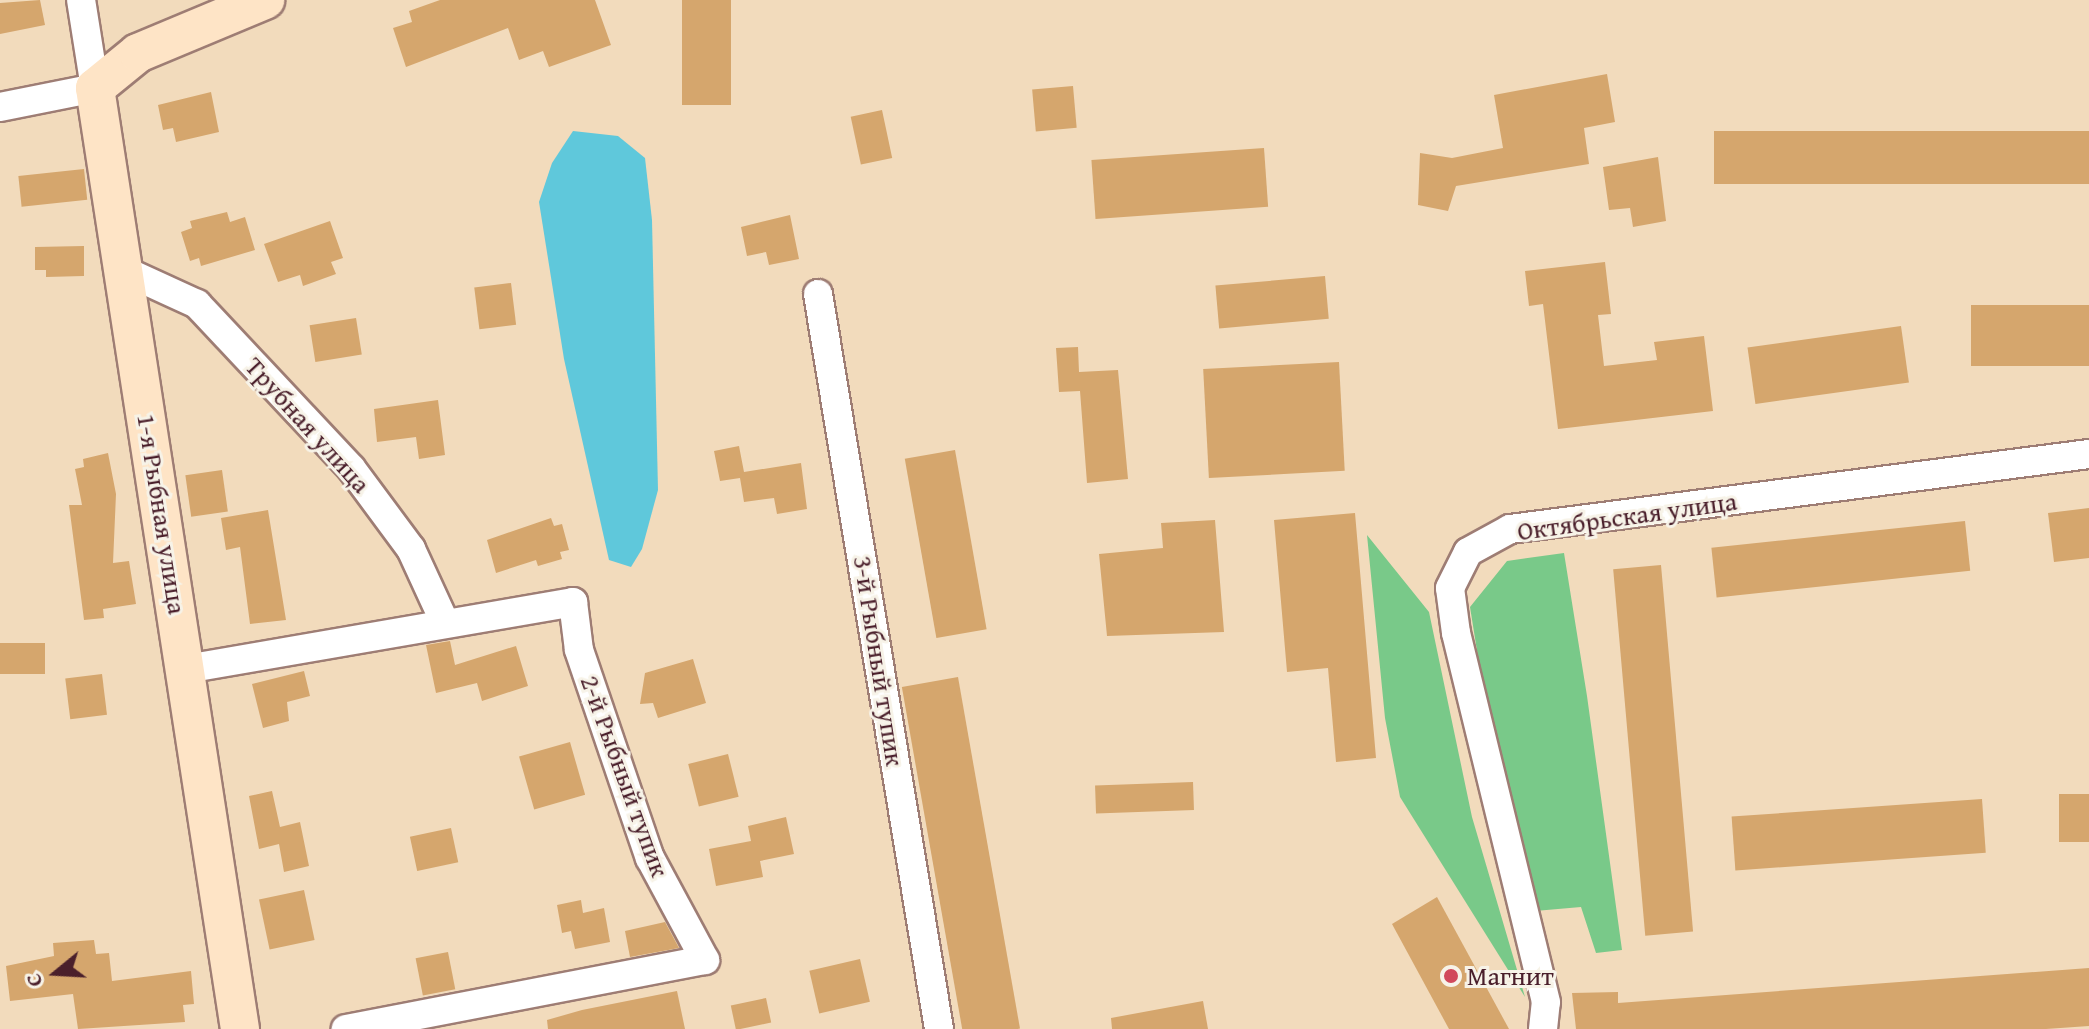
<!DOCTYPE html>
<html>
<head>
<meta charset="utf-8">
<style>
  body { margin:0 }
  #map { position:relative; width:2089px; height:1029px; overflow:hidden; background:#f2dbbc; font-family:"Gentium Book Plus",serif }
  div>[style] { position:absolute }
  .green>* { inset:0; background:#79c989 }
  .water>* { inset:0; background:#5fc8db }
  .building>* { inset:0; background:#d5a66d; transform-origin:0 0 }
  .roads { filter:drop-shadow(2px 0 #9e7d74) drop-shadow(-2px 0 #9e7d74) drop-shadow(0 2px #9e7d74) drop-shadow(0 -2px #9e7d74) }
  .street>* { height:28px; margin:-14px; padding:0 14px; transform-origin:14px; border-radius:14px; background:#fff }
  .secondary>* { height:38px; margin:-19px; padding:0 19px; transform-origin:19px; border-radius:19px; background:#fee4c6 }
  .dots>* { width:22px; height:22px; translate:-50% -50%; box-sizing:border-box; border:4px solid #f7f3e8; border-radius:50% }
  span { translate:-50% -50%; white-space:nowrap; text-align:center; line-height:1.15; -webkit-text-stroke:6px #f7f3e8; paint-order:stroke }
  .street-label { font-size:26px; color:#4a1f2b }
  .poi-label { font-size:26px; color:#4a1f2b }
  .left { translate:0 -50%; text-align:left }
  .north { position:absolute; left:16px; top:933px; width:80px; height:80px; -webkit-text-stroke:6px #f7f3e8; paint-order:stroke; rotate:252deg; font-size:22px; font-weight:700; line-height:32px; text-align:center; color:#4a1f2b }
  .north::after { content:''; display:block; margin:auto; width:28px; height:36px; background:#4a1f2b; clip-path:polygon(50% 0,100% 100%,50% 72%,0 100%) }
</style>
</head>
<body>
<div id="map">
  <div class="green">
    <div style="clip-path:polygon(1367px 535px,1429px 612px,1472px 817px,1525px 997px,1400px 797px,1385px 718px)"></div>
    <div style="clip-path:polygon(1564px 553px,1587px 696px,1622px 950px,1596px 953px,1581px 907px,1535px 911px,1487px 713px,1470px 607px,1507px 561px)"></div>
  </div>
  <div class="water">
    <div style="clip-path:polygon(573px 131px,618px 136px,645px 158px,652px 220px,658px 490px,642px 549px,631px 567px,609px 560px,564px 359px,539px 202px,552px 163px)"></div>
  </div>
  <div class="building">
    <div style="clip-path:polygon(40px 0,45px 25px,0 34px,0 3px)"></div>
    <div style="clip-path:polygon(440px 0,595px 0,611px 45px,549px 67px,543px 51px,519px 60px,508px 28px,406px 67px,393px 28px,412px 22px,409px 11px)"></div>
    <div style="left:682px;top:0;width:49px;height:105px"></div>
    <div style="clip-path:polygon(1607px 74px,1615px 122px,1584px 128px,1589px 164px,1456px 186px,1448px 211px,1418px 205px,1420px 153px,1452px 158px,1503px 148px,1494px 95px)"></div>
    <div style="left:1073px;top:86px;width:42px;height:41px;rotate:85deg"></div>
    <div style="clip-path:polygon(211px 92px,219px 132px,176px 142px,173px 128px,163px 130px,158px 105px)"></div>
    <div style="left:882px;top:110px;width:49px;height:32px;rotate:78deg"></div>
    <div style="left:2089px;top:131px;width:53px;height:375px;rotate:90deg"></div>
    <div style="left:1264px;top:148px;width:59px;height:173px;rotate:86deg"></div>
    <div style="clip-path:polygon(1658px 157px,1666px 221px,1633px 227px,1630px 208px,1609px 210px,1603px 167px)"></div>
    <div style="left:84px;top:169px;width:31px;height:66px;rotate:84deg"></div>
    <div style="clip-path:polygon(227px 212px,230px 222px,245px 217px,255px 250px,201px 266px,199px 258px,190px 261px,181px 232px,192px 228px,190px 221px)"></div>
    <div style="clip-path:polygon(790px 215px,799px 259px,769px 265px,766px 252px,747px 256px,741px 227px)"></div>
    <div style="clip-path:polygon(330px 221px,343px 258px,331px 262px,336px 274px,303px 286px,300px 275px,278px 282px,264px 244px)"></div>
    <div style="clip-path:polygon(84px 246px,84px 276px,46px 277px,46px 270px,35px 270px,35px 247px)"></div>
    <div style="clip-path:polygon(1605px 262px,1611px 314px,1598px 315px,1604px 366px,1657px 360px,1654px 342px,1704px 336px,1713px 411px,1558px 429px,1543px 304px,1529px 306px,1525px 271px)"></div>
    <div style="left:1325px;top:276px;width:43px;height:110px;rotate:85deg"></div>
    <div style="left:511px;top:283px;width:42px;height:37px;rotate:83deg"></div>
    <div style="left:2089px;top:305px;width:61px;height:118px;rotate:90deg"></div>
    <div style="left:356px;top:318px;width:37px;height:47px;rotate:81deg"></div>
    <div style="left:1901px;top:326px;width:57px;height:155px;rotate:82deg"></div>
    <div style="clip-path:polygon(1078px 347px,1079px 372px,1118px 370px,1128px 479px,1087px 483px,1080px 391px,1059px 392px,1056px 348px)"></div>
    <div style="left:1339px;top:362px;width:109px;height:136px;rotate:87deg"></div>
    <div style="clip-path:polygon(438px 400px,445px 455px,419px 459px,416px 437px,377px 442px,374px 409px)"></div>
    <div style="clip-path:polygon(739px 446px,744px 472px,801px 463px,807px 509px,777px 514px,774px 498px,744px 502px,740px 478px,720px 481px,714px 451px)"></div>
    <div style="left:955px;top:450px;width:182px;height:51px;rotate:80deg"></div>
    <div style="clip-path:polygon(108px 453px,116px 494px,113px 563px,129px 561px,136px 604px,103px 609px,104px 618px,84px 620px,69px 505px,82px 505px,75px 469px,84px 467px,83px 459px)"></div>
    <div style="left:222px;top:470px;width:42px;height:37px;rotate:82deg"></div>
    <div style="clip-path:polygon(2089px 508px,2089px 558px,2054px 562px,2048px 513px)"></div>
    <div style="clip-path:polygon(268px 510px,286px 620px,250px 624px,240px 547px,226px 550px,221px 518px)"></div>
    <div style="clip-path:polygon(1355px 513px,1376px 758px,1336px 762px,1328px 668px,1287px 672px,1274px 520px)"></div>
    <div style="clip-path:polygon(551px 518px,554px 526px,562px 524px,569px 550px,560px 552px,562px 559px,538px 566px,536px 560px,496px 573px,487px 540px)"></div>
    <div style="clip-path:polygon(1215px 520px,1224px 632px,1107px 636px,1099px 554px,1163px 548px,1161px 523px)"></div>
    <div style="left:1965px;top:521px;width:50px;height:255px;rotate:84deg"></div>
    <div style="left:1661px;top:565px;width:368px;height:48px;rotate:85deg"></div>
    <div style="clip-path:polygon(450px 641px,455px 665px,516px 646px,528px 686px,482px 701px,477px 683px,436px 693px,426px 645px)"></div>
    <div style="left:0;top:643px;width:45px;height:31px"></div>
    <div style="clip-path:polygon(693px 659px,706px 703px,658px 718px,653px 703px,640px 704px,645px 673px)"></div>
    <div style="clip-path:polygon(304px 671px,310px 696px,287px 702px,289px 721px,263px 728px,252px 684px)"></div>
    <div style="left:102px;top:674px;width:41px;height:37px;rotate:83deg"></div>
    <div style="left:958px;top:677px;width:357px;height:57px;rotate:80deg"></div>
    <div style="left:570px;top:742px;width:55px;height:53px;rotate:74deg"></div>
    <div style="left:728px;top:754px;width:44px;height:41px;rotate:76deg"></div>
    <div style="left:1193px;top:782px;width:28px;height:98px;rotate:88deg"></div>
    <div style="clip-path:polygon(272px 791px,280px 827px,300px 822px,309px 866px,284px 872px,279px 844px,259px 849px,249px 796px)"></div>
    <div style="left:2089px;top:794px;width:48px;height:30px;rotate:90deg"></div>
    <div style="left:1982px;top:799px;width:54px;height:251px;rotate:86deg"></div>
    <div style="clip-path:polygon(786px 817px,794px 854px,760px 861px,763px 877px,716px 886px,709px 849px,751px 841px,748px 826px)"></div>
    <div style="left:451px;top:828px;width:35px;height:42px;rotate:78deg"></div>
    <div style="left:304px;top:890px;width:51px;height:46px;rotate:78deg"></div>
    <div style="clip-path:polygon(1437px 897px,1509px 1029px,1449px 1029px,1392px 924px)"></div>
    <div style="clip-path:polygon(581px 900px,583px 913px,604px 908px,610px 942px,575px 949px,571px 931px,562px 933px,557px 905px)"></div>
    <div style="clip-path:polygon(665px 922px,679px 948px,630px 957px,625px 931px)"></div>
    <div style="clip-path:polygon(94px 940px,96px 954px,109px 953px,112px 981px,191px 971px,194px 1004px,183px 1005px,185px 1022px,78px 1029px,73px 994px,10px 1001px,6px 966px,54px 956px,53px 943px)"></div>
    <div style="left:448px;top:952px;width:38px;height:33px;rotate:79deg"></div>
    <div style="left:860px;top:959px;width:44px;height:52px;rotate:77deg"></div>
    <div style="clip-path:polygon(2089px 968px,2089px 1026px,2046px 1029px,1576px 1029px,1572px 993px,1618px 992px,1618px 1003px)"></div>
    <div style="clip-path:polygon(677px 991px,685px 1029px,548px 1029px,547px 1020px,582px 1010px)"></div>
    <div style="left:766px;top:998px;width:25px;height:36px;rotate:78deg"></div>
    <div style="clip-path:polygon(1203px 1001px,1208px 1029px,1112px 1029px,1111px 1018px)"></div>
  </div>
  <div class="roads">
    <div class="street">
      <div style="left:0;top:107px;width:97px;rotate:-11.3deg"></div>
      <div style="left:95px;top:88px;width:89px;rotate:-99deg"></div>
      <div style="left:125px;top:271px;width:79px;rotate:24.6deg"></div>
      <div style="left:197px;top:304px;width:225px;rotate:46.8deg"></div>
      <div style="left:351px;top:468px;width:101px;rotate:53.5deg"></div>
      <div style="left:411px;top:549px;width:81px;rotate:65.3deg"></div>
      <div style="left:818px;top:294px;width:745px;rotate:80.65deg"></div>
      <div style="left:186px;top:669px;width:393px;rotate:-9.8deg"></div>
      <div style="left:573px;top:602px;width:48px;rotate:82.9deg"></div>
      <div style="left:579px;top:650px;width:220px;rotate:71.2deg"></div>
      <div style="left:650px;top:858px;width:116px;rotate:61.7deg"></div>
      <div style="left:705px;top:960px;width:366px;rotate:169.1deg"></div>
      <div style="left:1543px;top:1029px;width:27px;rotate:-84deg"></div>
      <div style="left:1546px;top:1002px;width:380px;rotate:-103.7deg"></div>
      <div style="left:1456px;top:633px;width:45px;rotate:-97.6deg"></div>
      <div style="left:1450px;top:588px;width:40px;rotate:-63.4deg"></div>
      <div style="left:1468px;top:552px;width:48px;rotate:-28.7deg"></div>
      <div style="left:1510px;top:529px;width:584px;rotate:-7.38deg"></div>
    </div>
    <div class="secondary">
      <div style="left:240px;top:1029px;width:952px;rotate:-98.76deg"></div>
      <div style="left:95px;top:88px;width:55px;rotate:-39.1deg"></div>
      <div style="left:138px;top:53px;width:138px;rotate:-22.7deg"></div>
    </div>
  </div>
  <div class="dots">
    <div style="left:1451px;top:976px;background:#d1495b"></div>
  </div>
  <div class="street-label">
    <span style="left:308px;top:425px;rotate:48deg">Трубная улица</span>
    <span style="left:162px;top:514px;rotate:81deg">1-я Рыбная улица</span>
    <span style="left:1627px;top:516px;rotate:-8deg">Октябрьская улица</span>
    <span style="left:879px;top:661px;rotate:81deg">3-й Рыбный тупик</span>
    <span style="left:625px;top:776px;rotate:70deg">2-й Рыбный тупик</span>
  </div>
  <div class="poi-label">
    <span class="left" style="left:1467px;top:976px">Магнит</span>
  </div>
  <div class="north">С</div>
</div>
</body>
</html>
